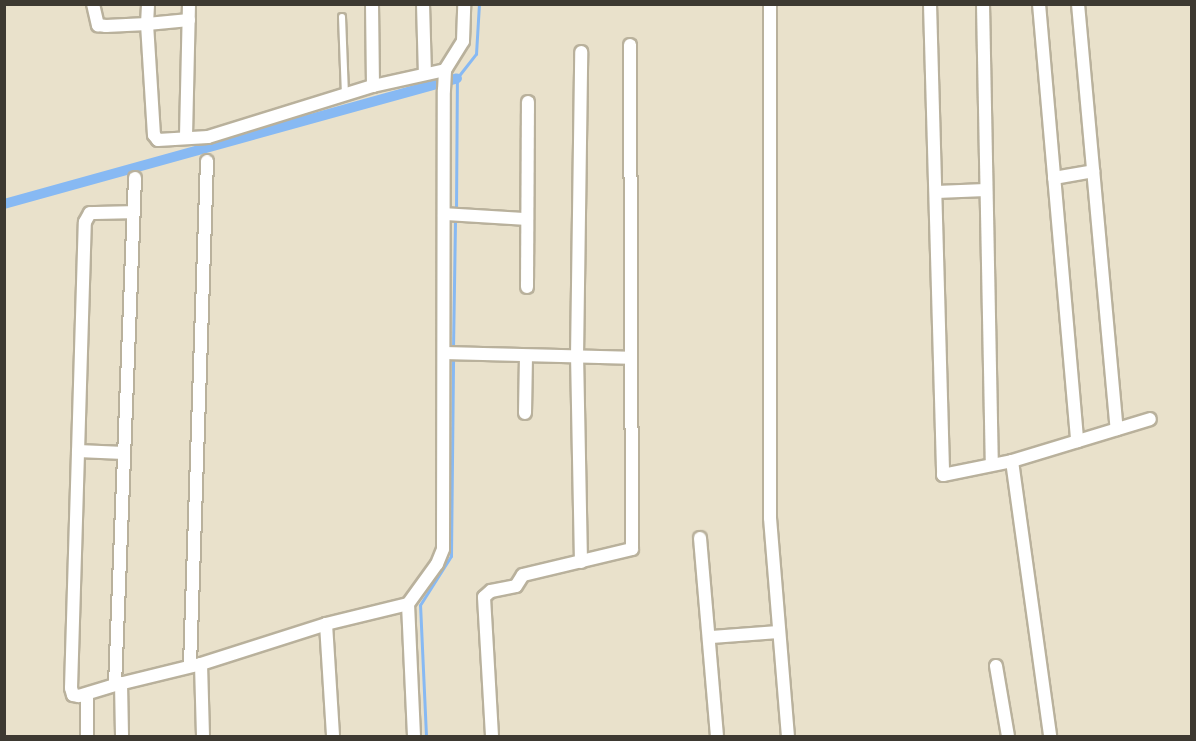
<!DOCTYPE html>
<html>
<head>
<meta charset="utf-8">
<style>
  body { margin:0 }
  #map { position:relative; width:1196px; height:741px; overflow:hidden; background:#e9e1cb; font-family:Overpass,sans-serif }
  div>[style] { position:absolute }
  .stream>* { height:3px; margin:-1.5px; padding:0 1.5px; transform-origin:1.5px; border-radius:1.5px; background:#87b9f3 }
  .canal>* { height:10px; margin:-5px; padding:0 5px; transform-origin:5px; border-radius:5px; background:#87b9f3 }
  .roads { filter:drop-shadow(2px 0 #b9b19c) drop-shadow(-2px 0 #b9b19c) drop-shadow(0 2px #b9b19c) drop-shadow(0 -2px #b9b19c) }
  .service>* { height:6px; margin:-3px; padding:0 3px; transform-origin:3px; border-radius:3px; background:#fff }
  .minor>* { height:12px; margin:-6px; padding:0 6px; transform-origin:6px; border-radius:6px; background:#fff }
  span { translate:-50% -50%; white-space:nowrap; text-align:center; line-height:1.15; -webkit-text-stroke:4.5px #e9e1cb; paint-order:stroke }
  .frame { position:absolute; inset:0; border:6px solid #3d3931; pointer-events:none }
</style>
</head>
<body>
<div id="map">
  <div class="stream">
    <div style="left:456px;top:211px;width:133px;rotate:-89.6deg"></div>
    <div style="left:457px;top:78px;width:31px;rotate:-52deg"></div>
    <div style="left:476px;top:54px;width:50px;rotate:-86.6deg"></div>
    <div style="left:453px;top:349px;width:131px;rotate:-89.1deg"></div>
    <div style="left:426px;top:736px;width:131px;rotate:-92.6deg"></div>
    <div style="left:420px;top:605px;width:58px;rotate:-57.7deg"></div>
    <div style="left:451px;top:556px;width:200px;rotate:-89.4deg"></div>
  </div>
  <div class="canal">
    <div style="left:4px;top:204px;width:470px;rotate:-15.5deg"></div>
  </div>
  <div class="roads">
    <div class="service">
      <div style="left:342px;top:17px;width:79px;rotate:87.8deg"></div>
    </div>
    <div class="minor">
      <div style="left:93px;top:4px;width:22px;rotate:77deg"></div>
      <div style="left:98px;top:25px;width:8px;rotate:7deg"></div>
      <div style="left:106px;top:26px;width:41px;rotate:-2.8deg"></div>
      <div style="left:147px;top:24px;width:20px;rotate:-87deg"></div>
      <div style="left:372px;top:4px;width:82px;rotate:89.3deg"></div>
      <div style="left:423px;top:4px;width:70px;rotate:88.4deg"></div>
      <div style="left:770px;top:4px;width:514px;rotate:90deg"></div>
      <div style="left:770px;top:518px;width:219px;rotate:85.3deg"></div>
      <div style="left:930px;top:4px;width:471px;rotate:88.4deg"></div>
      <div style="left:943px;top:475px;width:70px;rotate:-11.5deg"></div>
      <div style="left:1012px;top:461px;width:144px;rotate:-16.9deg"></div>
      <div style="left:983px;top:4px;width:460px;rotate:88.9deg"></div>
      <div style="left:1039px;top:4px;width:439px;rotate:85deg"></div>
      <div style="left:1078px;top:4px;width:427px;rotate:84.8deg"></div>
      <div style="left:189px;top:20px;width:42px;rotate:174.6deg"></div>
      <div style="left:147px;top:24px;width:111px;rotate:86.4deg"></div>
      <div style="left:154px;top:135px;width:6px;rotate:51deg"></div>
      <div style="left:158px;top:140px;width:50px;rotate:-3.4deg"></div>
      <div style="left:208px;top:137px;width:173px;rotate:-17.2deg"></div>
      <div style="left:373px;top:86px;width:74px;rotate:-12.5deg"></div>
      <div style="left:186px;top:136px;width:132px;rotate:-88.7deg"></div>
      <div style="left:135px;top:178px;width:507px;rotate:92.26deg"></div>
      <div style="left:115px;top:685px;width:89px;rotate:-13.7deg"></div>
      <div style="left:201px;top:664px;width:72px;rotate:88.4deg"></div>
      <div style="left:1054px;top:178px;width:40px;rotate:-10deg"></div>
      <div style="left:936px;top:192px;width:50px;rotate:-2.3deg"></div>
      <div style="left:444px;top:214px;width:82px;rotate:3.5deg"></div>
      <div style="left:527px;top:287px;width:185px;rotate:-89.7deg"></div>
      <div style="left:444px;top:353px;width:185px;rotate:1.5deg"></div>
      <div style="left:525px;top:413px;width:57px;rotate:-89deg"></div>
      <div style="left:78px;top:451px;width:46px;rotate:2.5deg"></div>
      <div style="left:1012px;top:461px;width:278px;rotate:82.1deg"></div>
      <div style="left:700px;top:538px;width:199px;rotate:85.1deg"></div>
      <div style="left:581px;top:562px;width:205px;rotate:-91.1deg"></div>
      <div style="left:577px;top:357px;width:305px;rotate:-89.2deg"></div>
      <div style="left:326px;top:624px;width:84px;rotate:-13.7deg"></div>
      <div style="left:711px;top:637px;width:68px;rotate:-4.2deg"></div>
      <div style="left:201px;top:664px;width:131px;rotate:-17.7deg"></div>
      <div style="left:326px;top:624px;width:112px;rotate:86.4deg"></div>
      <div style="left:190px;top:665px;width:504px;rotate:-88.07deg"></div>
      <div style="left:996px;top:666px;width:71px;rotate:80.3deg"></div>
      <div style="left:121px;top:683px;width:53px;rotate:88.9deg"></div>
      <div style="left:115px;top:685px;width:38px;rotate:163deg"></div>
      <div style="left:79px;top:696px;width:6px;rotate:-171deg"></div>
      <div style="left:73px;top:695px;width:7px;rotate:-106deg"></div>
      <div style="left:71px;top:688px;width:466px;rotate:-88.3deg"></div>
      <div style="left:85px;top:222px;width:10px;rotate:-61deg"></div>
      <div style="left:90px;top:213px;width:43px;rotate:-1.3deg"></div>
      <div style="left:87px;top:695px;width:41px;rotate:90deg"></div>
      <div style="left:414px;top:736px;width:132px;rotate:-92.6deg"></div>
      <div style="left:408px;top:604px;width:49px;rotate:-54.1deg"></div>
      <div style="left:437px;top:564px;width:16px;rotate:-68deg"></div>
      <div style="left:443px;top:549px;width:459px;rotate:-89.9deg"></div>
      <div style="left:444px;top:90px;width:20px;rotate:-87deg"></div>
      <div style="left:445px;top:70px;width:34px;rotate:-58deg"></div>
      <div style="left:463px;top:41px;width:37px;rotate:-88deg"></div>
      <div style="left:492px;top:736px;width:139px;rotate:-93.3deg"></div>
      <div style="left:484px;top:597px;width:9px;rotate:-41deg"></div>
      <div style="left:491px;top:591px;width:25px;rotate:-11deg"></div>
      <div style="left:516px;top:586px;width:13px;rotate:-58deg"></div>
      <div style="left:523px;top:575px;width:112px;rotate:-13.4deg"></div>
      <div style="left:632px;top:549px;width:504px;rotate:-90.23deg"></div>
    </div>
  </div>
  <div class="frame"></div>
</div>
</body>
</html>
